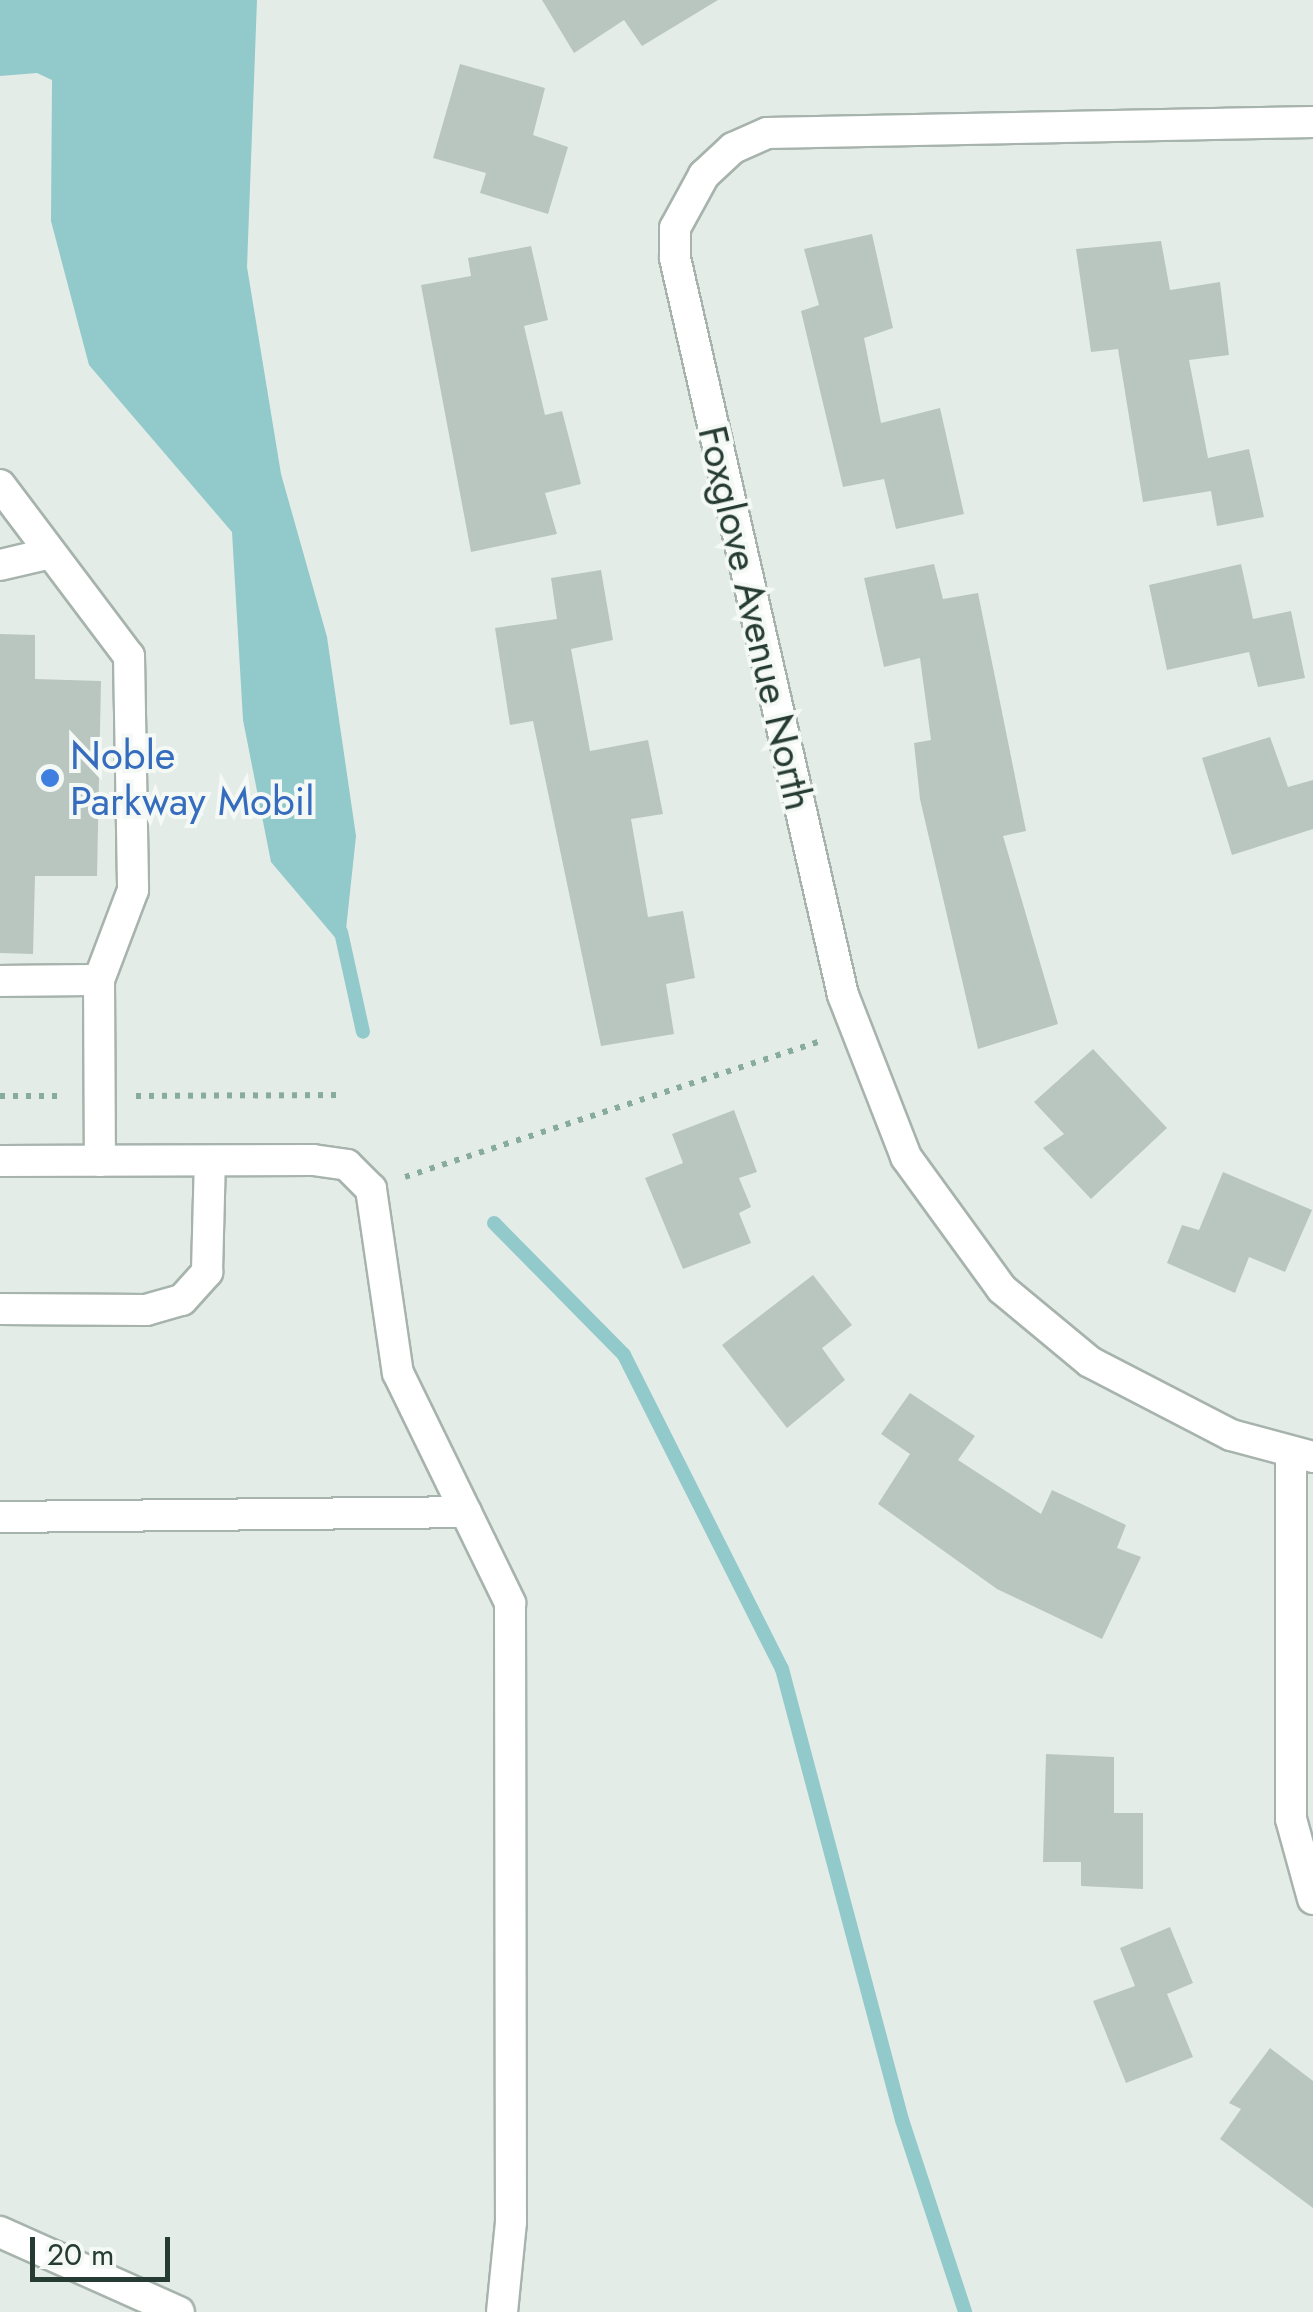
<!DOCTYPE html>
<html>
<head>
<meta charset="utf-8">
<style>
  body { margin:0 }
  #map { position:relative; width:1313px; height:2312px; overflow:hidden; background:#e4ece7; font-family:Jost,sans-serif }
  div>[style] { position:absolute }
  .water>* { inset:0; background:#92c9ca }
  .stream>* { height:14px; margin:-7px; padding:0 7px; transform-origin:7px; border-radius:7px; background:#92c9ca }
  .building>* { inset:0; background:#b9c6c0 }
  .path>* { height:6px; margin-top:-3px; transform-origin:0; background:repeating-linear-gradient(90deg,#88ac9c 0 5px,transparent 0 13px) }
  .roads { filter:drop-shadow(2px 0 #a7b3ad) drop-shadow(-2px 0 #a7b3ad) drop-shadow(0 2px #a7b3ad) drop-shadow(0 -2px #a7b3ad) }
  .minor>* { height:30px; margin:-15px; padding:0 15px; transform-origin:15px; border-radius:15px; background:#fff }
  .dots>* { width:28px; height:28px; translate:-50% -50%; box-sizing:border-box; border:5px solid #f4f9f6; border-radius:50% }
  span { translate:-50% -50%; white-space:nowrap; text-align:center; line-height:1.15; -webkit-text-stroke:8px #f4f9f6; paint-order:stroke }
  .street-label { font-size:40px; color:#253b33 }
  .shop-label { font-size:40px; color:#366cbe }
  .left { translate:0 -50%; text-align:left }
  .scale { position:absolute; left:30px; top:2237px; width:140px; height:45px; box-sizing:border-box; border:5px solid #253b33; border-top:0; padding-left:12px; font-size:30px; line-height:35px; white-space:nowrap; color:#253b33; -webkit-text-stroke:8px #f4f9f6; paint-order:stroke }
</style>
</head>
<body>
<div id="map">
  <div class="water">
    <div style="clip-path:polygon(0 0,257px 0,247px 267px,281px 474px,327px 637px,356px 836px,344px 948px,271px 862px,243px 720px,232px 532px,89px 365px,51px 221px,52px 80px,37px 73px,0 76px)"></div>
  </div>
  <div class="stream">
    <div style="left:341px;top:932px;width:102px;rotate:77.6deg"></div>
    <div style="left:494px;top:1223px;width:185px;rotate:45.4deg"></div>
    <div style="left:624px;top:1355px;width:352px;rotate:63.3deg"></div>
    <div style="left:782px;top:1669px;width:467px;rotate:75.1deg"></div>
    <div style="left:902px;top:2120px;width:202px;rotate:71.8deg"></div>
  </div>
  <div class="building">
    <div style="clip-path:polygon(542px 0,718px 0,642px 46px,624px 20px,574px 53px)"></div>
    <div style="clip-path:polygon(460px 64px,545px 88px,533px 135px,568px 147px,548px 214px,480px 193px,486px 173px,433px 158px)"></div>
    <div style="clip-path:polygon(872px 234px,893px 328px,864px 338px,881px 423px,940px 408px,964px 514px,896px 529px,884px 479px,843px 487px,801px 311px,819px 305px,804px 249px)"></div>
    <div style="clip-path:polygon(1161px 241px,1170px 290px,1220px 282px,1229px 355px,1189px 360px,1208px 458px,1249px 449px,1264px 517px,1217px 526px,1211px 491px,1143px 502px,1118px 349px,1091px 352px,1076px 249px)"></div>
    <div style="clip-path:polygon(531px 246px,548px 320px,524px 326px,545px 415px,562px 411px,581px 484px,545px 493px,557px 534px,471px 552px,421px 285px,471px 276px,468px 258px)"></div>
    <div style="clip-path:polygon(934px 564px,943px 599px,978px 593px,1026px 831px,1003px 836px,1058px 1024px,978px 1049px,920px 799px,914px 743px,931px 740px,920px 658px,884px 667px,864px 578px)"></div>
    <div style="clip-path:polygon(1241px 564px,1253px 619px,1291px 611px,1305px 678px,1258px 687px,1249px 652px,1167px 670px,1149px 585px)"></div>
    <div style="clip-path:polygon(601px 570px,613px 640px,571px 649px,590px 751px,648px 740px,663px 814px,631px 819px,648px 917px,683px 911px,695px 978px,666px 984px,674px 1034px,601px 1046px,533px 721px,510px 725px,495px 628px,557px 619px,551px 578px)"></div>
    <div style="clip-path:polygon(0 634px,35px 635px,35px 679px,101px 681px,97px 876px,35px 876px,33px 954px,0 953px)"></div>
    <div style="clip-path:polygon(1270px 737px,1288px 787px,1313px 780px,1313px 829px,1232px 855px,1202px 758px)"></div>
    <div style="clip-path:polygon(1093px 1049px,1167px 1128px,1091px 1199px,1043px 1148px,1064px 1134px,1034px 1102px)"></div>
    <div style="clip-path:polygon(734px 1110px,757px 1172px,739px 1178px,751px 1207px,739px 1213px,751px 1243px,683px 1269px,645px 1178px,683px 1163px,672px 1134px)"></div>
    <div style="clip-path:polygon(1223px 1172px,1312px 1210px,1285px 1272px,1249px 1257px,1235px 1293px,1167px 1263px,1182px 1225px,1199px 1230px)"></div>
    <div style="clip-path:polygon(813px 1275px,852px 1325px,822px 1348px,845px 1380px,787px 1428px,722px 1345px)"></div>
    <div style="clip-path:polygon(910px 1393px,975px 1436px,958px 1460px,1041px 1514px,1052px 1490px,1126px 1525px,1117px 1548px,1141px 1557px,1102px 1639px,997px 1589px,878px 1504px,910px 1454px,881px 1434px)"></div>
    <div style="clip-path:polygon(1046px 1754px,1114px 1757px,1114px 1813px,1143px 1813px,1143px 1889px,1081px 1886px,1081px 1862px,1043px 1862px)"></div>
    <div style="clip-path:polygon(1170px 1927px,1193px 1983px,1167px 1994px,1193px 2057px,1126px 2083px,1093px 2001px,1135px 1986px,1120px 1948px)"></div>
    <div style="clip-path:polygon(1270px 2048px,1313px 2081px,1313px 2208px,1220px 2139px,1241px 2109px,1229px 2103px)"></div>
  </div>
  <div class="path">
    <div style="left:0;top:1096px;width:64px"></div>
    <div style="left:136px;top:1096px;width:205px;rotate:-0.3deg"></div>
    <div style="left:405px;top:1177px;width:438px;rotate:-18.1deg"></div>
  </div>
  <div class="roads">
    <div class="minor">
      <div style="left:1313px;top:122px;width:546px;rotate:178.85deg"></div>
      <div style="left:767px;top:133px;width:37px;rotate:156deg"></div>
      <div style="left:733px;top:148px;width:40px;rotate:137deg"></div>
      <div style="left:704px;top:175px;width:60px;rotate:118.7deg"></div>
      <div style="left:675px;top:228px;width:30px;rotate:90deg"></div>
      <div style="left:675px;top:258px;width:756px;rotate:77.16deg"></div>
      <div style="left:843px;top:995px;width:174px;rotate:68.7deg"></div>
      <div style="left:906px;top:1157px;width:163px;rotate:54deg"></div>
      <div style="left:1002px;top:1289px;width:114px;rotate:39.7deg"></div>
      <div style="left:1090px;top:1362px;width:159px;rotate:27.4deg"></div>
      <div style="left:1231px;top:1435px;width:85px;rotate:15deg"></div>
      <div style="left:0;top:485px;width:214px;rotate:53deg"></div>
      <div style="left:129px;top:656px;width:234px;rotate:89deg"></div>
      <div style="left:133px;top:890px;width:96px;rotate:110.7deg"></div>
      <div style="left:99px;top:980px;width:181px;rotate:89.7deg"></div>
      <div style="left:0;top:565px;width:52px;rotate:-13.2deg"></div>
      <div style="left:0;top:981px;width:99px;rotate:-0.6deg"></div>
      <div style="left:0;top:1161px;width:313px;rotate:-0.2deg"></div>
      <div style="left:313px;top:1160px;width:34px;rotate:8deg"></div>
      <div style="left:347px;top:1165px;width:34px;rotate:45deg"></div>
      <div style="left:371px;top:1189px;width:186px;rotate:81.7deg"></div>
      <div style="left:398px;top:1373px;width:256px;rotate:64deg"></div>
      <div style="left:510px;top:1603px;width:619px;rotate:89.91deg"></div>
      <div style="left:511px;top:2222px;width:90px;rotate:95.7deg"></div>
      <div style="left:0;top:1309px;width:146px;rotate:0.4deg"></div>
      <div style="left:146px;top:1310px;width:37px;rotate:-16deg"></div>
      <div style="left:182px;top:1300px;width:38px;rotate:-48deg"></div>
      <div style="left:207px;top:1272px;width:111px;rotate:-88.5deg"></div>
      <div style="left:1291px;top:1454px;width:365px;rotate:90deg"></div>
      <div style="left:1291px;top:1819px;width:83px;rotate:74.6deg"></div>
      <div style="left:0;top:1517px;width:466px;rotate:-0.6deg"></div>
      <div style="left:0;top:2232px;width:196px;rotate:24.1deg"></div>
    </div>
  </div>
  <div class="dots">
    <div style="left:50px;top:778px;background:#3f7fe0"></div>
  </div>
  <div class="street-label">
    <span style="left:756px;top:618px;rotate:77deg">Foxglove Avenue North</span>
  </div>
  <div class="shop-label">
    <span class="left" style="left:70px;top:778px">Noble<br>Parkway Mobil</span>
  </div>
  <div class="scale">20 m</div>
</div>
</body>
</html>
